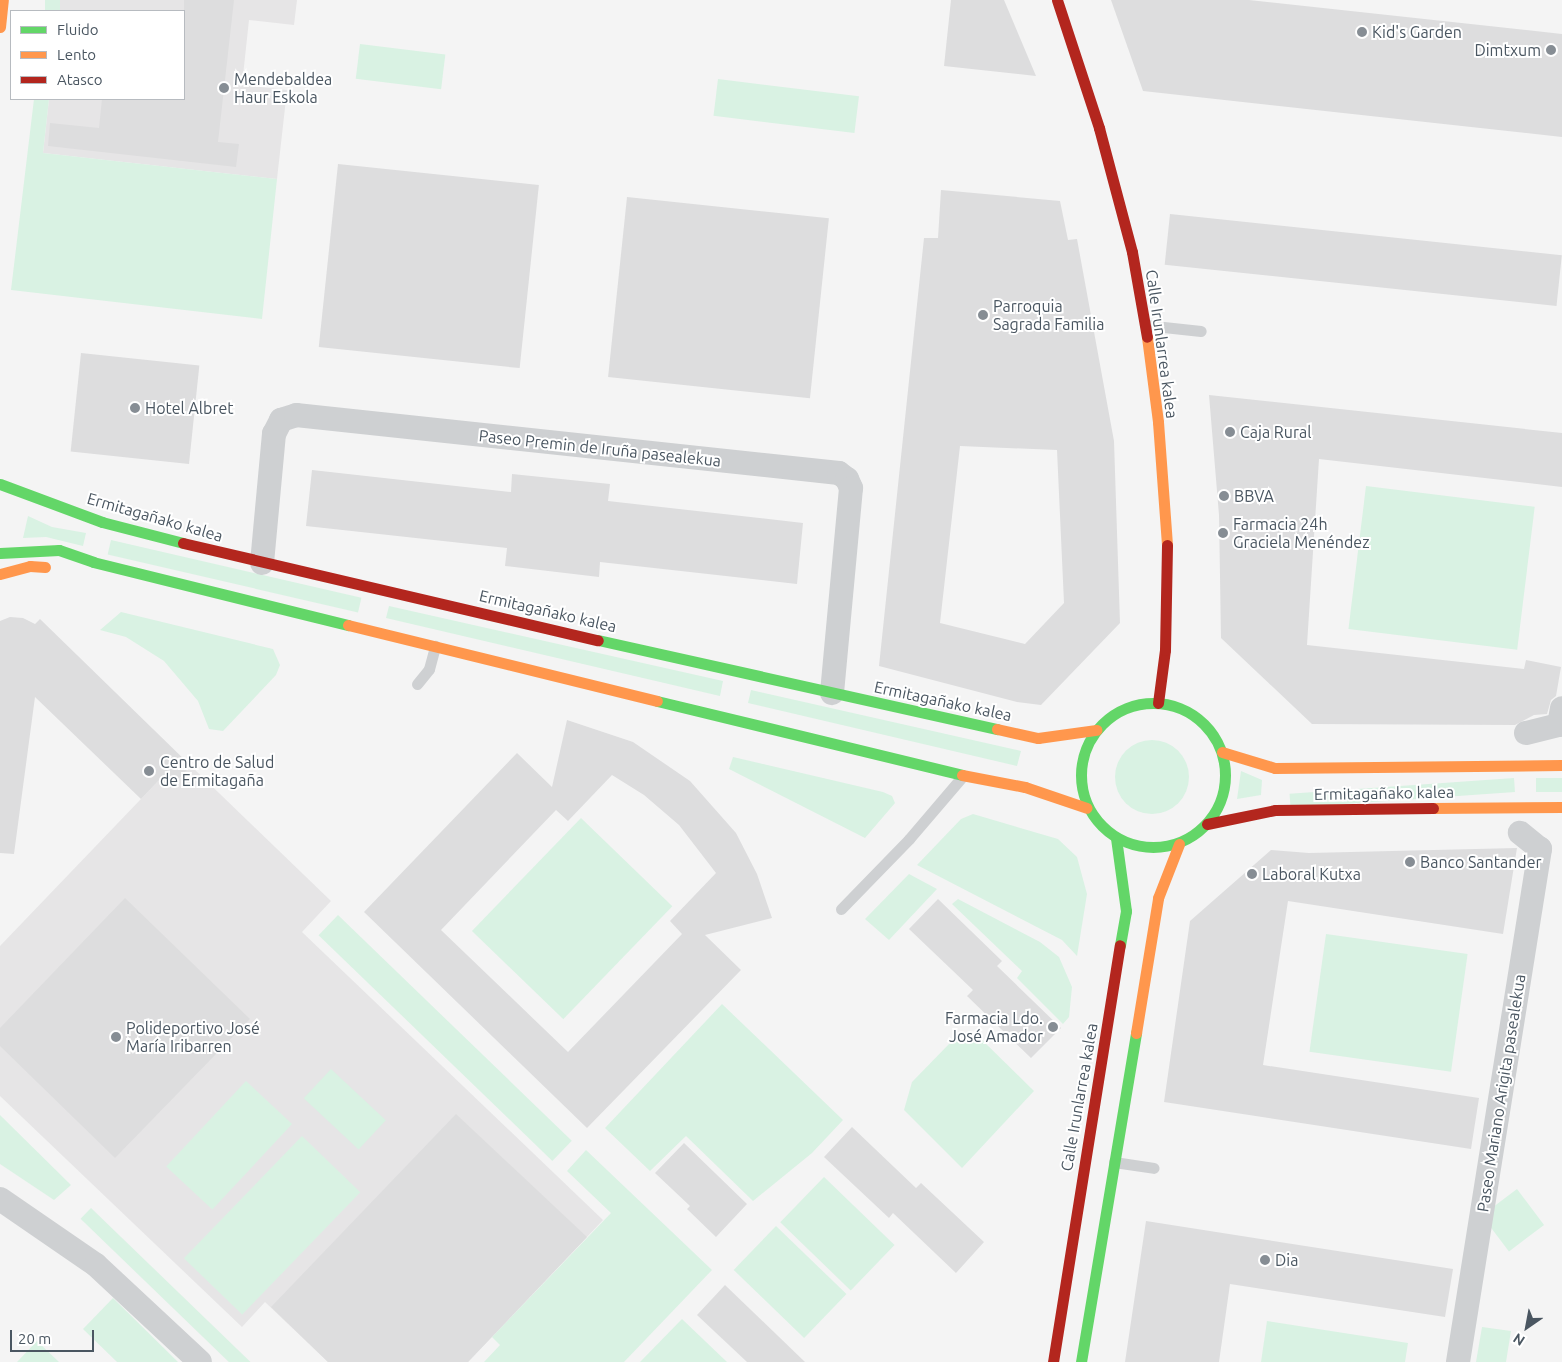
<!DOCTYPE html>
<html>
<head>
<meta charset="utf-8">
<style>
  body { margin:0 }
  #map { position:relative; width:1562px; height:1362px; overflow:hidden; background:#f4f4f4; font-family:Ubuntu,sans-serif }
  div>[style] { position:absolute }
  .education>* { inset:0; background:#e6e5e6 }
  .green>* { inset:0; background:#d9f2e3; transform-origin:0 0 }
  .round { border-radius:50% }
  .building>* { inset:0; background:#ddddde; transform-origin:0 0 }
  .lane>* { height:11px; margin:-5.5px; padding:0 5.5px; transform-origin:5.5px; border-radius:5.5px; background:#ced0d2 }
  .street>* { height:24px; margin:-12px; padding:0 12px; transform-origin:12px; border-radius:12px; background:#ced0d2 }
  .fast>* { height:11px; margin:-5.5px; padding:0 5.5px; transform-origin:5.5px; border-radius:5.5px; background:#63d668 }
  .fast>.ring { margin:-5.5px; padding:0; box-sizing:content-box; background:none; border:11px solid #63d668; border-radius:50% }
  .slow>* { height:11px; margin:-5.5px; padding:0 5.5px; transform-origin:5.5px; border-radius:5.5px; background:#ff974d }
  .jam>* { height:11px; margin:-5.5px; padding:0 5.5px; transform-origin:5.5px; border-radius:5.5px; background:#b3261e }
  .dots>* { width:14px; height:14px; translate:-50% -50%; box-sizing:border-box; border:2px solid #fff; border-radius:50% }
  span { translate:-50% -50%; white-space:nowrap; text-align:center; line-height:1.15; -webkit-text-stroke:4px #fff; paint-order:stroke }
  .poi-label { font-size:16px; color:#4a5661 }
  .left { translate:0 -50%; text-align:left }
  .right { translate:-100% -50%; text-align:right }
  .street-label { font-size:16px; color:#4a5661 }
  .legend { position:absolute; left:10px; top:10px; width:175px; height:90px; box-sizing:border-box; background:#fff; border:1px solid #b7bbc0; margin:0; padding:6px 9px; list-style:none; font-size:15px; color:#4a5661 }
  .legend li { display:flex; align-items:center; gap:10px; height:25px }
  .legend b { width:25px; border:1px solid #b7bbc0 }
  .north { position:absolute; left:1502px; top:1302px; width:50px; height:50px; -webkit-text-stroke:4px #fff; paint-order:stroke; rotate:213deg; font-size:14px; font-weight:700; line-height:20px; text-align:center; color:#4a5661 }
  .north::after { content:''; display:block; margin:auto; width:18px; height:22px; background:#4a5661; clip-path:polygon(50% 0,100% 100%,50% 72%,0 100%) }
  .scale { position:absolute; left:10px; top:1330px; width:84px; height:22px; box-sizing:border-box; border:2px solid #4a5661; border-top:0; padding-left:6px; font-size:15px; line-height:18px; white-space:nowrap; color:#4a5661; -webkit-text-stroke:4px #fff; paint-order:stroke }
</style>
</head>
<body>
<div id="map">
  <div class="education">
    <div style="clip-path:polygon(60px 0,297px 0,294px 25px,249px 20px,242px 85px,287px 90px,277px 179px,43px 153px,49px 99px,184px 99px,184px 11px,59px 11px)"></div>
    <div style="clip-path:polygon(191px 766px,331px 901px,302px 932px,603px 1220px,468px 1362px,328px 1362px,265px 1302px,242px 1327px,0 1096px,0 946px,163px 776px,173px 785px)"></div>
  </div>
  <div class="green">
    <div style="left:45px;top:0;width:15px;height:11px"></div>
    <div style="left:360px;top:44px;width:86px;height:35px;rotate:7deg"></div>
    <div style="left:718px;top:79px;width:142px;height:37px;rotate:7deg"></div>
    <div style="clip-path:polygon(34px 99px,49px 99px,43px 153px,277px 179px,262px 319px,11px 290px)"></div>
    <div style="left:1366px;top:486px;width:170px;height:144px;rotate:7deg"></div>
    <div style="clip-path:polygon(28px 516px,52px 527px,86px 533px,83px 546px,46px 537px,23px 538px)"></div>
    <div style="left:111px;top:540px;width:257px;height:15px;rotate:13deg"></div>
    <div style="clip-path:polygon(389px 606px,723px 681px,720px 696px,386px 618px)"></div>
    <div style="clip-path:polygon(121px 612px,273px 649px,280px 665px,276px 675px,223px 731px,209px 729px,198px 701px,164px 661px,126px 637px,100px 630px)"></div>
    <div style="clip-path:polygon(751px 690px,1021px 751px,1017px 766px,748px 703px)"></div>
    <div class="round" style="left:1115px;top:740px;width:74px;height:74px"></div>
    <div style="clip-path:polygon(733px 757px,883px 792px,892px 796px,895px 803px,865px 838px,729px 769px)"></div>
    <div style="clip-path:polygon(1241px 771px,1262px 780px,1261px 795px,1237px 799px)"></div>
    <div style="left:1514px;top:778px;width:14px;height:225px;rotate:86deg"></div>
    <div style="left:1562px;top:778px;width:14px;height:26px;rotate:90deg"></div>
    <div style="clip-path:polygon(973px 814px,1058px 839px,1077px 857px,1087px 894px,1077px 956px,1062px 940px,917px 865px,961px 819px)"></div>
    <div style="left:581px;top:818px;width:127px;height:157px;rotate:44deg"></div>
    <div style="clip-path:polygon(909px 874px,937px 889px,889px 940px,865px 919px)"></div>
    <div style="clip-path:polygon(958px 899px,1040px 942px,1059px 957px,1072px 987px,1069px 1017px,1063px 1024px,1017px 978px,1022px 971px,952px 904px)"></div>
    <div style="left:338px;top:915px;width:325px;height:28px;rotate:44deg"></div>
    <div style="left:1326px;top:934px;width:143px;height:119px;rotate:8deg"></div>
    <div style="clip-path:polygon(722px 1004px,843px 1120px,812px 1153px,753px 1201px,686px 1136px,650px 1171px,605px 1128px)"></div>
    <div style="clip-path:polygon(977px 1035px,1034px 1091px,962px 1168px,904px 1110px,912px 1082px,950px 1043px)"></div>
    <div style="left:331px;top:1069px;width:75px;height:40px;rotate:43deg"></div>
    <div style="left:246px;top:1081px;width:63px;height:117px;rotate:43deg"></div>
    <div style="clip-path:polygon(0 1115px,71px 1185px,54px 1200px,0 1164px)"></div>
    <div style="left:302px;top:1136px;width:81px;height:170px;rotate:44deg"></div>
    <div style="clip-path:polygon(586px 1150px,712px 1270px,624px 1362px,484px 1362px,500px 1345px,492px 1337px,611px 1213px,567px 1171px)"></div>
    <div style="left:824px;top:1177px;width:98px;height:63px;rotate:44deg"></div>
    <div style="left:1517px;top:1189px;width:45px;height:44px;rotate:53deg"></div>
    <div style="left:91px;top:1208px;width:224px;height:15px;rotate:44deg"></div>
    <div style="left:776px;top:1226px;width:98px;height:61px;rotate:44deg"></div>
    <div style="clip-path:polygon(113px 1298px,178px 1362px,117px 1362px,83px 1329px)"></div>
    <div style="clip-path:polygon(682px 1319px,727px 1362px,640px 1362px)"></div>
    <div style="clip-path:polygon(1267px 1321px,1408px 1343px,1405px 1362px,1261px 1362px)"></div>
    <div style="clip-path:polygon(1482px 1327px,1511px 1331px,1506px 1362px,1476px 1362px)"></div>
    <div style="clip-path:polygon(37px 1341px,59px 1362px,17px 1362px)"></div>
  </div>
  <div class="building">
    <div style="clip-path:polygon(184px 0,234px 0,218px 142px,239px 144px,236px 167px,48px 146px,50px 123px,99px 128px,102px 99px,184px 99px)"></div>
    <div style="clip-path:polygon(951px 0,1004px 0,1036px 76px,944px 66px)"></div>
    <div style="clip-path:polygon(1111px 0,1249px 0,1562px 34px,1562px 137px,1143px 91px)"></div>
    <div style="left:338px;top:164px;width:202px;height:184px;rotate:6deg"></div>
    <div style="clip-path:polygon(evenodd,941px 190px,1060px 201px,1068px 240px,1077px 239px,1114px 441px,1120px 623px,1041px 705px,1017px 702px,879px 666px,924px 238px,938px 238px,941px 190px,960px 446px,1057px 450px,1064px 603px,1025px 644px,940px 623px,960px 446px)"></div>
    <div style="left:627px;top:197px;width:203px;height:181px;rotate:6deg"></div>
    <div style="left:1170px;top:214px;width:394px;height:51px;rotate:6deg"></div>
    <div style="left:81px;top:353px;width:119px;height:99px;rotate:6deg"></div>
    <div style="clip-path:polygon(1209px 395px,1562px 433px,1562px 487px,1319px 459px,1307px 645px,1524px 669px,1526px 660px,1561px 667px,1556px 696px,1551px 700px,1547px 714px,1534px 715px,1515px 725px,1312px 724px,1221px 638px,1219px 515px)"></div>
    <div style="clip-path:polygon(312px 470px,511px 492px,512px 474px,610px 484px,608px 501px,803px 523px,797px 584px,600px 562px,599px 577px,505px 566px,507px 548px,306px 526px)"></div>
    <div style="clip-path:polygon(10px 617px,23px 618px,35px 624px,40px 619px,191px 766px,173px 785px,163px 776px,141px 799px,35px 697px,14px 854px,0 853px,0 621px)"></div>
    <div style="clip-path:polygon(evenodd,567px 720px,633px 742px,690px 781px,736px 833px,757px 874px,772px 918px,705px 935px,741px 970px,587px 1128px,364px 912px,517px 753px,552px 787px,567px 720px,612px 775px,644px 795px,679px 825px,716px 873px,670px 921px,682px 934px,568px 1052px,441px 930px,556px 810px,568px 821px,612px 775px)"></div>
    <div style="clip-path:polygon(1517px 848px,1503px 934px,1288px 901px,1263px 1065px,1479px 1098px,1471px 1149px,1164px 1102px,1190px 921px,1271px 850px,1309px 853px)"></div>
    <div style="clip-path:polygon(125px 898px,250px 1019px,115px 1158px,0 1046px,0 1028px)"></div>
    <div style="clip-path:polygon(938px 899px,1002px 961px,997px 966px,1061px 1028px,1031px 1058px,967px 996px,973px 990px,909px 929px)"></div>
    <div style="clip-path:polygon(456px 1114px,587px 1237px,468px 1362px,328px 1362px,271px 1307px)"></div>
    <div style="clip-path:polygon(852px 1127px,916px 1188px,921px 1183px,984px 1242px,956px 1273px,893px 1213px,889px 1218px,824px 1157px)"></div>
    <div style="clip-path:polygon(684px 1143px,747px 1204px,716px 1237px,687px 1209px,690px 1206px,655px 1173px)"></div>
    <div style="clip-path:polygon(1146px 1221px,1453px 1269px,1445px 1317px,1230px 1284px,1219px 1362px,1125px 1362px)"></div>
    <div style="clip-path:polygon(725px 1285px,805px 1362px,747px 1362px,697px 1315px)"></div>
  </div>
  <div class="lane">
    <div style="left:1145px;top:325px;width:56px;rotate:6.1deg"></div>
    <div style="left:417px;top:684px;width:19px;rotate:-51deg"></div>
    <div style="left:429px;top:669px;width:24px;rotate:-75deg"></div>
    <div style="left:841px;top:909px;width:98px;rotate:-45.8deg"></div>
    <div style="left:909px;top:839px;width:82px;rotate:-49.5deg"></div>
    <div style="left:1114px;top:1162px;width:40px;rotate:8.5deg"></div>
  </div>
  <div class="street">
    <div style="left:262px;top:563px;width:130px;rotate:-84.7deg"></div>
    <div style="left:274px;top:434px;width:16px;rotate:-63deg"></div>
    <div style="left:281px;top:420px;width:16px;rotate:-18deg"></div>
    <div style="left:296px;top:415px;width:546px;rotate:6.1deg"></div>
    <div style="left:839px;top:473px;width:10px;rotate:37deg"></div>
    <div style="left:847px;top:479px;width:10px;rotate:66deg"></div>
    <div style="left:851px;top:488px;width:206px;rotate:95.3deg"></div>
    <div style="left:1526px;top:733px;width:34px;rotate:-14deg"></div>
    <div style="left:1559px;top:725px;width:17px;rotate:-80deg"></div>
    <div style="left:0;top:1199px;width:116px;rotate:34.5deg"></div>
    <div style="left:96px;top:1265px;width:142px;rotate:43deg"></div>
    <div style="left:1458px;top:1362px;width:520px;rotate:-80.92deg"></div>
    <div style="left:1540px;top:849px;width:26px;rotate:-141deg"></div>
  </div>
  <div class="fast">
    <div style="left:0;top:484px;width:109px;rotate:20.4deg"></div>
    <div style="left:102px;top:522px;width:84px;rotate:14.5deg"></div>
    <div style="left:0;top:553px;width:59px;rotate:-2.9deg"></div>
    <div style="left:59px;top:550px;width:36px;rotate:19deg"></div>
    <div style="left:93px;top:562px;width:263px;rotate:13.9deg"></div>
    <div style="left:598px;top:640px;width:409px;rotate:12.6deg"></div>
    <div style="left:657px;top:701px;width:314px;rotate:13.6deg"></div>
    <div class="ring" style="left:1081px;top:703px;width:133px;height:133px"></div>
    <div style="left:1116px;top:838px;width:74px;rotate:82.2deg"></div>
    <div style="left:1126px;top:911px;width:35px;rotate:100deg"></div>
    <div style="left:1081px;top:1362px;width:334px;rotate:-80.5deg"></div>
  </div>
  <div class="slow">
    <div style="left:0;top:27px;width:27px;rotate:-84deg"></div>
    <div style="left:1147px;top:337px;width:86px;rotate:82.6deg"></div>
    <div style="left:1158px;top:422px;width:123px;rotate:85.8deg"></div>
    <div style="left:0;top:574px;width:31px;rotate:-15deg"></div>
    <div style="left:30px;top:566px;width:15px;rotate:4deg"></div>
    <div style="left:348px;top:625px;width:318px;rotate:13.8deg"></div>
    <div style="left:997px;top:729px;width:42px;rotate:12.4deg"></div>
    <div style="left:1038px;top:738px;width:59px;rotate:-7.9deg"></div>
    <div style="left:1222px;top:752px;width:55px;rotate:16.8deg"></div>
    <div style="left:1275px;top:768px;width:287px;rotate:-0.6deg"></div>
    <div style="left:962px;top:775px;width:64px;rotate:10.8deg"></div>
    <div style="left:1025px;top:787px;width:65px;rotate:18.7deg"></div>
    <div style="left:1433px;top:808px;width:129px;rotate:-0.4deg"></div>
    <div style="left:1136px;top:1033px;width:137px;rotate:-80.7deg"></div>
    <div style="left:1158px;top:898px;width:58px;rotate:-68.7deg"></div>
  </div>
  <div class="jam">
    <div style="left:1057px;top:0;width:135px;rotate:71.8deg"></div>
    <div style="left:1099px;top:128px;width:128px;rotate:75.1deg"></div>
    <div style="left:1132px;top:252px;width:86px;rotate:80deg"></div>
    <div style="left:183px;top:543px;width:426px;rotate:13.2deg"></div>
    <div style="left:1158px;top:703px;width:53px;rotate:-82.5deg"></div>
    <div style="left:1165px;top:650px;width:105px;rotate:-88.9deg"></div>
    <div style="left:1207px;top:824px;width:69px;rotate:-11.6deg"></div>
    <div style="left:1275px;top:810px;width:158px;rotate:-0.7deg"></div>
    <div style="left:1053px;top:1362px;width:422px;rotate:-80.9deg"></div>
  </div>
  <div class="dots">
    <div style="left:1362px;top:32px;background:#868d94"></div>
    <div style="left:1551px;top:50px;background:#868d94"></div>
    <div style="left:224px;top:88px;background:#868d94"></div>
    <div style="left:983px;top:315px;background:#868d94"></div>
    <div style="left:135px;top:408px;background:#868d94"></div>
    <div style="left:1230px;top:432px;background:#868d94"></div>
    <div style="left:1224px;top:496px;background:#868d94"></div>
    <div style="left:1223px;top:533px;background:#868d94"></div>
    <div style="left:149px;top:771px;background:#868d94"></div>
    <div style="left:1410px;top:862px;background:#868d94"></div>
    <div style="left:1252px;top:874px;background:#868d94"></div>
    <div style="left:1053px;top:1027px;background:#868d94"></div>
    <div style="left:116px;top:1037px;background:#868d94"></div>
    <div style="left:1265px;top:1260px;background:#868d94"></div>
  </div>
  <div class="poi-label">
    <span class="left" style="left:1372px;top:32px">Kid's Garden</span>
    <span class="right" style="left:1541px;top:50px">Dimtxum</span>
    <span class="left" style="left:234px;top:88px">Mendebaldea<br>Haur Eskola</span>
    <span class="left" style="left:993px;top:315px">Parroquia<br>Sagrada Familia</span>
    <span class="left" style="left:145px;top:408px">Hotel Albret</span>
    <span class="left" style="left:1240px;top:432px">Caja Rural</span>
    <span class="left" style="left:1234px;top:496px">BBVA</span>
    <span class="left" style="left:1233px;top:533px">Farmacia 24h<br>Graciela Menéndez</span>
    <span class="left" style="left:160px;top:771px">Centro de Salud<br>de Ermitagaña</span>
    <span class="left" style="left:1420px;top:862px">Banco Santander</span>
    <span class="left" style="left:1262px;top:874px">Laboral Kutxa</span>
    <span class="right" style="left:1043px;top:1027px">Farmacia Ldo.<br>José Amador</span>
    <span class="left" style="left:126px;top:1037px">Polideportivo José<br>María Iribarren</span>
    <span class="left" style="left:1275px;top:1260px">Dia</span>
  </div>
  <div class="street-label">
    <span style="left:1162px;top:344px;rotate:82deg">Calle Irunlarrea kalea</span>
    <span style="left:600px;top:448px;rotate:6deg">Paseo Premin de Iruña pasealekua</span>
    <span style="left:155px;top:517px;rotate:16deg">Ermitagañako kalea</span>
    <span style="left:548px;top:611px;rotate:13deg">Ermitagañako kalea</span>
    <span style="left:943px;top:701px;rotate:12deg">Ermitagañako kalea</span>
    <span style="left:1384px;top:793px;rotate:-1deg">Ermitagañako kalea</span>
    <span style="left:1501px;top:1093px;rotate:-81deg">Paseo Mariano Arigita pasealekua</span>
    <span style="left:1079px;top:1097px;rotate:-80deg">Calle Irunlarrea kalea</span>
  </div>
  <ul class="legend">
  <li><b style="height:6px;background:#63d668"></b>Fluido</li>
  <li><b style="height:6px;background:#ff974d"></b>Lento</li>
  <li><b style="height:6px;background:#b3261e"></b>Atasco</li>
  </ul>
  <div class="north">N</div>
  <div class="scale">20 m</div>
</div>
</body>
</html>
